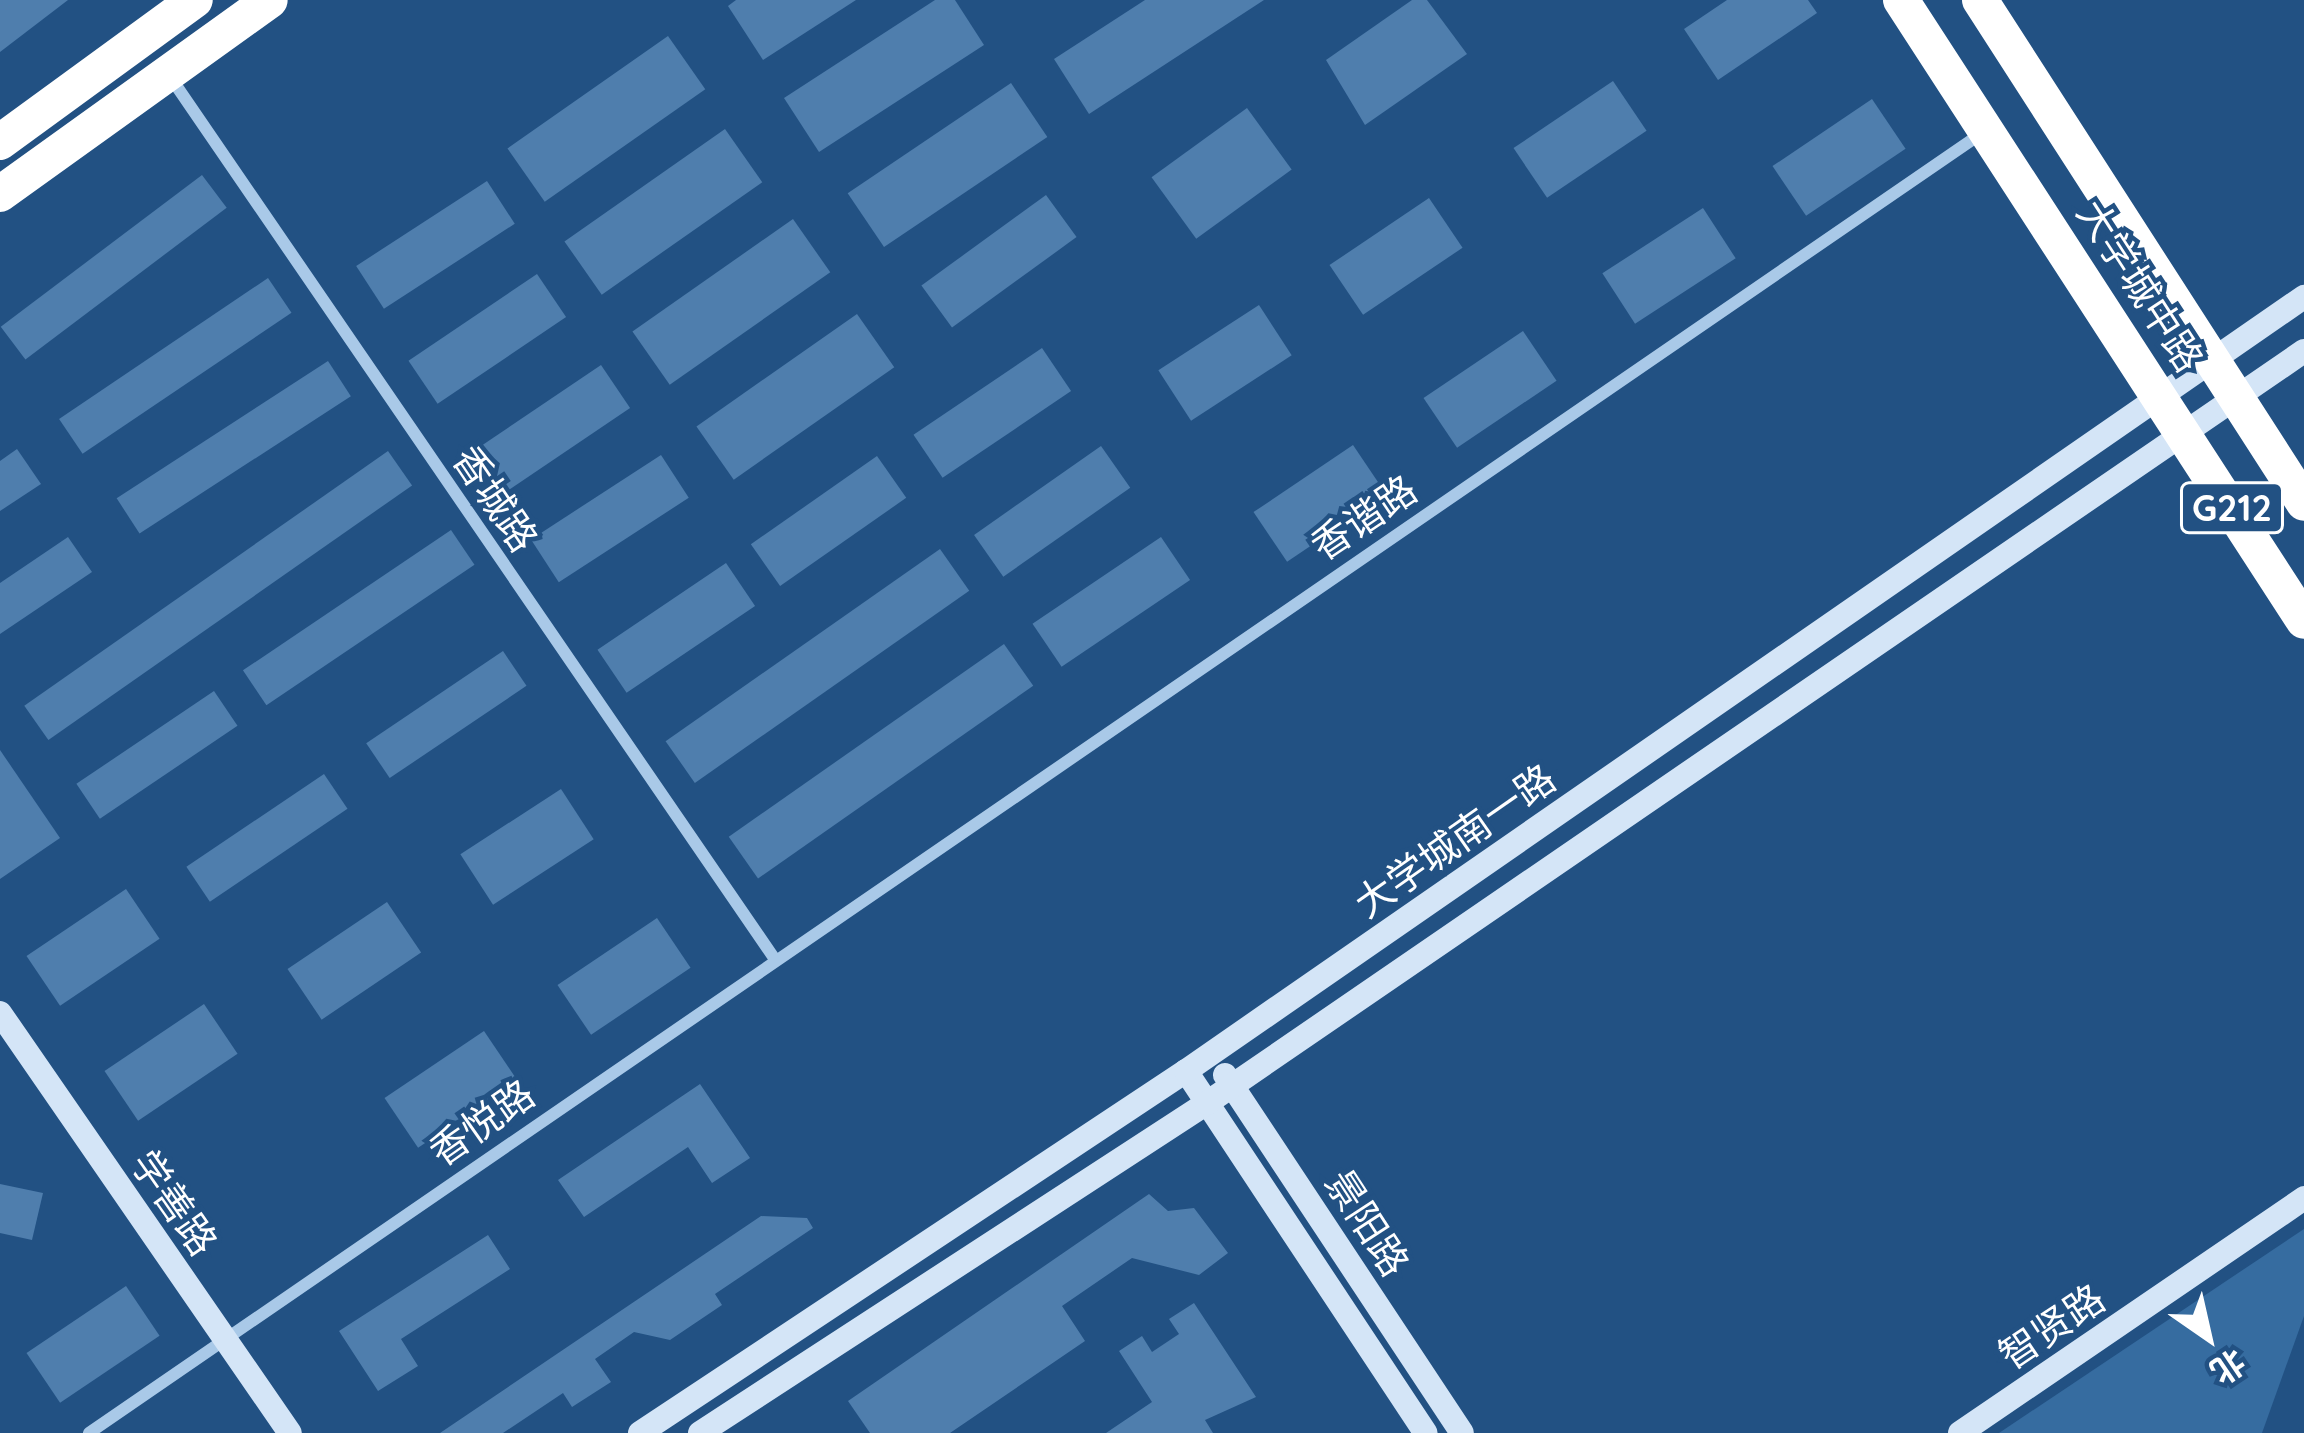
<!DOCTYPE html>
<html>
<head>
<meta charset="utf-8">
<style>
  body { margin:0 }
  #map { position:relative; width:2304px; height:1433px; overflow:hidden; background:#225183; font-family:Quicksand,"Noto Sans SC",sans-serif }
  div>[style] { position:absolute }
  .green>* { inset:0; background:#366ca0 }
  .building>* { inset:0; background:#4f7ead; transform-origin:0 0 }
  .street>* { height:12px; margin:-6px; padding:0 6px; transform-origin:6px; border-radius:6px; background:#a9c9e8 }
  .secondary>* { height:24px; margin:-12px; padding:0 12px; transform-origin:12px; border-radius:12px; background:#d4e5f7 }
  .highway>* { height:36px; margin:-18px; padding:0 18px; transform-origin:18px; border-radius:18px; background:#fff }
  span { translate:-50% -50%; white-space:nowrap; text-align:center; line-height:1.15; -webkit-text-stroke:9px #225183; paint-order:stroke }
  .shield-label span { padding:3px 9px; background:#225183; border:3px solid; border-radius:9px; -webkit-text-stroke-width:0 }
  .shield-label { font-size:36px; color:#fff; font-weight:700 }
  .street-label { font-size:39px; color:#fff }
  .north { position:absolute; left:2148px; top:1277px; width:120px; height:120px; -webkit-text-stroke:9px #225183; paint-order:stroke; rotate:146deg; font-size:33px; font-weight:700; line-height:48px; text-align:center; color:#fff }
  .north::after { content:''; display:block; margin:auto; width:42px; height:54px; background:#fff; clip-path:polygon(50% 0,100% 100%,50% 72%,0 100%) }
</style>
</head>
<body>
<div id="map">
  <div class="green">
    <div style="clip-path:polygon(2304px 1229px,2304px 1316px,2262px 1433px,1999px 1433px)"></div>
  </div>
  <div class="building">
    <div style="clip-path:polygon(0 0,68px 0,0 52px)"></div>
    <div style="clip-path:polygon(736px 0,856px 0,763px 60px,728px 6px)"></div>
    <div style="clip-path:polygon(935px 0,955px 0,984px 45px,819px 152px,784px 98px)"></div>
    <div style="clip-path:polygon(1145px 0,1264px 0,1089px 114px,1054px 59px)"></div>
    <div style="clip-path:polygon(1412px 0,1427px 0,1467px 54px,1365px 125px,1326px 60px)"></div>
    <div style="clip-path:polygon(1727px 0,1808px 0,1817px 13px,1718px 80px,1684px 29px)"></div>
    <div style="left:668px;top:36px;width:65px;height:196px;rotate:55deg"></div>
    <div style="left:1613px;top:81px;width:60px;height:120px;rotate:56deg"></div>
    <div style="left:1011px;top:83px;width:65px;height:197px;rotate:56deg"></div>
    <div style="left:1872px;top:99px;width:60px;height:120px;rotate:56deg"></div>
    <div style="left:1247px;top:108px;width:76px;height:118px;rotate:54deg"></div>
    <div style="left:725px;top:129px;width:65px;height:196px;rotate:55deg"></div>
    <div style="left:202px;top:175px;width:41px;height:252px;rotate:53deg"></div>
    <div style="left:487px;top:181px;width:51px;height:156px;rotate:57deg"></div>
    <div style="left:1046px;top:195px;width:52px;height:154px;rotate:54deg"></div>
    <div style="left:1429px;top:198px;width:60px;height:120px;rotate:56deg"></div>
    <div style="left:1703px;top:208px;width:60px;height:120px;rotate:57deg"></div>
    <div style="left:793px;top:219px;width:65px;height:196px;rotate:55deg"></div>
    <div style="left:537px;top:274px;width:52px;height:155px;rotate:56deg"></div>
    <div style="left:268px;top:278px;width:42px;height:252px;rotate:56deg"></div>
    <div style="left:1259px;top:305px;width:60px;height:120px;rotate:57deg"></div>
    <div style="left:857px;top:314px;width:65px;height:196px;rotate:55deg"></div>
    <div style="left:1523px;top:331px;width:60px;height:120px;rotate:56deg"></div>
    <div style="left:1042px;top:348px;width:52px;height:155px;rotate:56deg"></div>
    <div style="left:328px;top:361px;width:42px;height:252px;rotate:57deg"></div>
    <div style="left:601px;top:365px;width:52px;height:155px;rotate:56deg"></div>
    <div style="left:1353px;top:445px;width:60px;height:120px;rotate:56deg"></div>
    <div style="left:1101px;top:446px;width:51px;height:155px;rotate:55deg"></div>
    <div style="clip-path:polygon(17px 449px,41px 484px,0 511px,0 461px)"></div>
    <div style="left:388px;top:451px;width:42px;height:444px;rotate:55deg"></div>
    <div style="left:661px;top:455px;width:51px;height:155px;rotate:57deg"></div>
    <div style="left:877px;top:456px;width:51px;height:154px;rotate:55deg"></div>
    <div style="left:451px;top:530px;width:42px;height:251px;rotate:56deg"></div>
    <div style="clip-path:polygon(68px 537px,92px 572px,0 634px,0 583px)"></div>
    <div style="left:1161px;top:537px;width:52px;height:155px;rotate:56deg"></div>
    <div style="left:940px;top:549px;width:51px;height:335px;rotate:55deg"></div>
    <div style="left:726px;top:563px;width:52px;height:155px;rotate:56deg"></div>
    <div style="left:1004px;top:644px;width:51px;height:336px;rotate:55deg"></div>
    <div style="left:503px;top:651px;width:42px;height:165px;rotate:56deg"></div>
    <div style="left:214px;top:691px;width:42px;height:166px;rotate:56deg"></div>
    <div style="clip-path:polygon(0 750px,60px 838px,0 879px)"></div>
    <div style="left:324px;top:774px;width:42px;height:166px;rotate:56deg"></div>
    <div style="left:561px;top:789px;width:60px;height:120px;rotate:57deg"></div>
    <div style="left:126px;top:889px;width:60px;height:120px;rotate:56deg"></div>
    <div style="left:387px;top:902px;width:61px;height:120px;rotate:56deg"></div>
    <div style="left:657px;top:918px;width:60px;height:120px;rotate:56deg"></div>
    <div style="left:204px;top:1004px;width:60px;height:120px;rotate:56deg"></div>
    <div style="left:484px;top:1031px;width:60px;height:120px;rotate:56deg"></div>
    <div style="clip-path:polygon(700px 1084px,750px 1158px,712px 1183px,688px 1147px,584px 1217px,558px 1180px)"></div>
    <div style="clip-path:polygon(0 1184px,43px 1193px,32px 1240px,0 1233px)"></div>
    <div style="clip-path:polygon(1149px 1194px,1168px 1211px,1194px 1208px,1228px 1253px,1199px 1275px,1132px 1258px,1062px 1306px,1085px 1341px,950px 1433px,870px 1433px,848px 1401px)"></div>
    <div style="clip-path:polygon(761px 1216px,807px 1218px,813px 1228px,715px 1294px,722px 1305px,670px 1340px,634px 1332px,595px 1359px,611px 1382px,572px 1407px,563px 1393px,503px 1433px,440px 1433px)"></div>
    <div style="clip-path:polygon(488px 1235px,510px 1269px,401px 1339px,418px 1366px,378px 1391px,339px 1331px)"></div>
    <div style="left:126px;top:1286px;width:60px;height:120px;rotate:56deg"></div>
    <div style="clip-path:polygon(1194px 1303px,1256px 1397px,1205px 1420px,1213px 1433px,1106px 1433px,1152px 1402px,1119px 1351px,1142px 1336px,1152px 1352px,1179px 1334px,1169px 1319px)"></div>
  </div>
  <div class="street">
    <div style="left:171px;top:78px;width:1067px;rotate:55.58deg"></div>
    <div style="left:89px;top:1433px;width:2296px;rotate:-34.48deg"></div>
  </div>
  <div class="secondary">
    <div style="left:0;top:1013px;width:510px;rotate:55.38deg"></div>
    <div style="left:1186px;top:1071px;width:434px;rotate:56.5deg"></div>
    <div style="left:1225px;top:1075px;width:429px;rotate:56.5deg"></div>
    <div style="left:640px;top:1433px;width:655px;rotate:-33.54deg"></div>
    <div style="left:1186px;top:1071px;width:1360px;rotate:-34.7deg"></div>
    <div style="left:700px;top:1433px;width:605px;rotate:-33.06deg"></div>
    <div style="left:1207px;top:1103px;width:1330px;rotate:-34.43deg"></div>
    <div style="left:1960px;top:1433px;width:417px;rotate:-34.3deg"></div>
  </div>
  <div class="highway">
    <div style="left:1901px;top:0;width:740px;rotate:57.02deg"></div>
    <div style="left:1980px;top:0;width:598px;rotate:57.21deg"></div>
    <div style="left:0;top:142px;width:241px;rotate:-36.1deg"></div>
    <div style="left:0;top:194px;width:332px;rotate:-35.7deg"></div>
  </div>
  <div class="shield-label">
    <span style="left:2232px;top:508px">G212</span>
  </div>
  <div class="street-label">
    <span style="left:2140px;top:286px;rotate:57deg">大学城中路</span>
    <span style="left:495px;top:499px;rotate:56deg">香城路</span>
    <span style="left:1364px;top:518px;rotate:-34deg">香谐路</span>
    <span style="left:1455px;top:841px;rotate:-35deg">大学城南一路</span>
    <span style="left:482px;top:1123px;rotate:-35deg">香悦路</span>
    <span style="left:174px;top:1203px;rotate:55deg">学善路</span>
    <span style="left:1367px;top:1223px;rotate:57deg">景阳路</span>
    <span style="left:2052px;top:1327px;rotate:-34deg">智贤路</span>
  </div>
  <div class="north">北</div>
</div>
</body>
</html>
